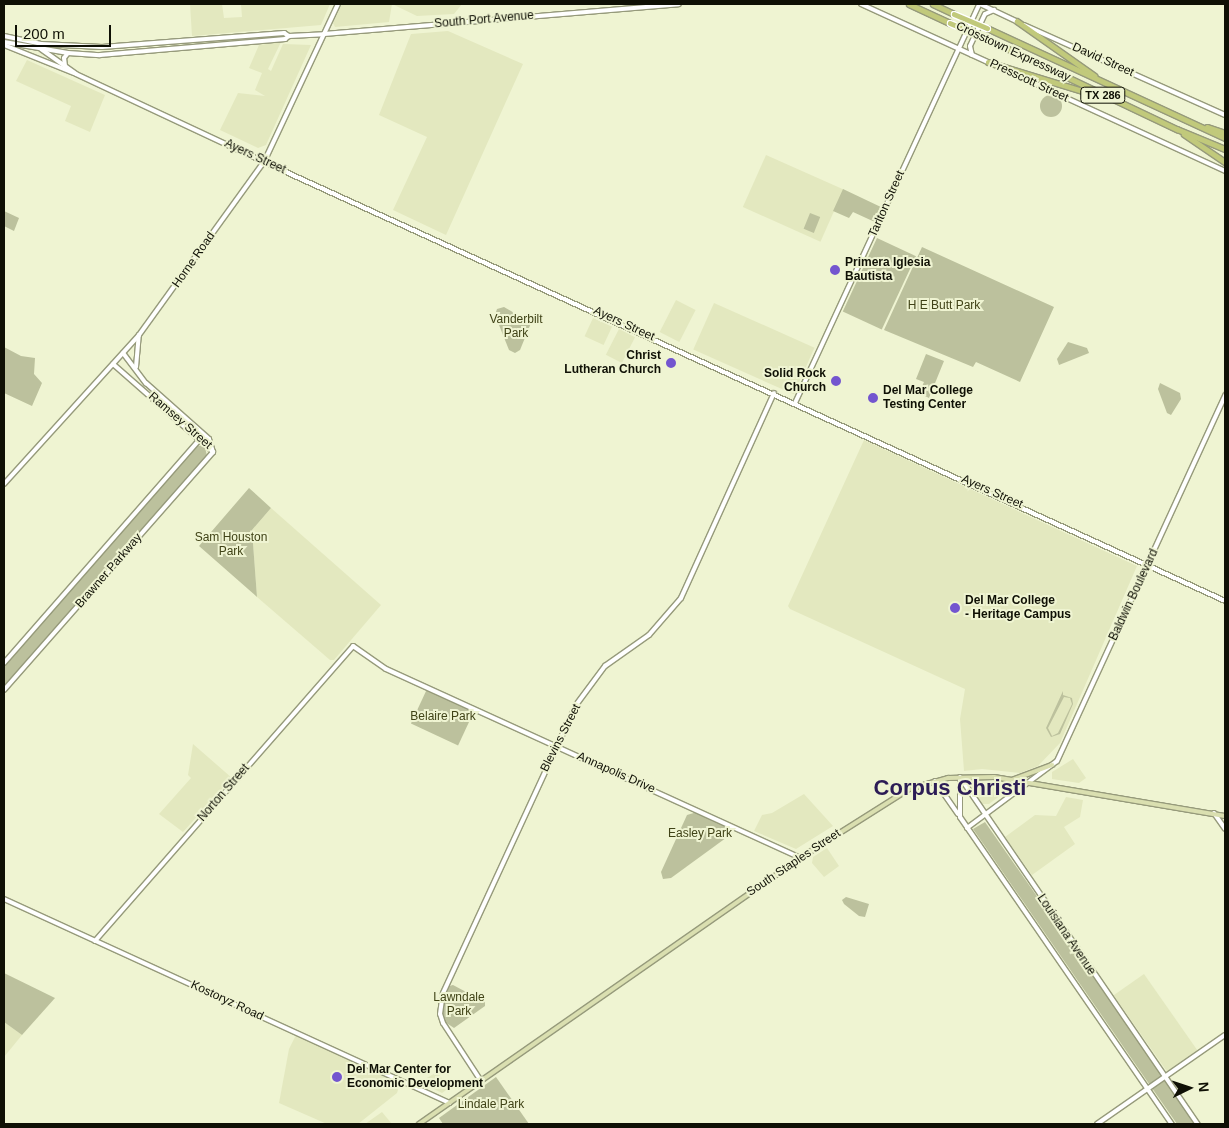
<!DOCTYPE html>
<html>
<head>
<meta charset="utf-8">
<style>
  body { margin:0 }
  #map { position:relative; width:1229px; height:1128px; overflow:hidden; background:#eff4d2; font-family:Helvetica,sans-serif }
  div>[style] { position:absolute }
  .built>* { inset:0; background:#e3e8bf; transform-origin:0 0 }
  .green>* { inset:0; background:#bcc19d; transform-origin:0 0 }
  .round { border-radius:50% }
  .roads { filter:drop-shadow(1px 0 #969a7b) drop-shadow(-1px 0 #969a7b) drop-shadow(0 1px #969a7b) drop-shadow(0 -1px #969a7b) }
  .secondary>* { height:4px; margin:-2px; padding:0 2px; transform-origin:2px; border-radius:2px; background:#fff }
  .primary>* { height:4px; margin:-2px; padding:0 2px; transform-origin:2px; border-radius:2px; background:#dadfb0 }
  .highway>* { height:4.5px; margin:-2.25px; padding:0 2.25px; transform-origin:2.25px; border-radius:2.25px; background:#c1c97b }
  .bridges { filter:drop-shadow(1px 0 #fff) drop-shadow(-1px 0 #fff) drop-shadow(0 1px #fff) drop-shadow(0 -1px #fff) }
  .highway-bridge>* { height:4.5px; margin:-2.25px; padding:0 2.25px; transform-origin:2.25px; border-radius:2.25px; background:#c1c97b }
  .dots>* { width:14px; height:14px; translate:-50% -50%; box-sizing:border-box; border:2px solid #eff4d2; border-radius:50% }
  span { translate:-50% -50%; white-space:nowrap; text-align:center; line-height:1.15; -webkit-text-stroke:4px #eff4d2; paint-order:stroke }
  .shield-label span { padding:1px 4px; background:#eff4d2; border:1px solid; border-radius:4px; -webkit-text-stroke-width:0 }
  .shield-label { font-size:11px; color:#0f1005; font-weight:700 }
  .street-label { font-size:12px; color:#0f1005 }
  .poi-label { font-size:12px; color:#0f1005; font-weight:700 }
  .left { translate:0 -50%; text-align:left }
  .right { translate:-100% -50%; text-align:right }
  .park-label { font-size:12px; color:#404317 }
  .town-label { font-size:22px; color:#2c1c56; font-weight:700 }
  .frame { position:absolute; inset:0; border:5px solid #0f1005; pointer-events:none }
  .north { position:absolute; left:1164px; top:1063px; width:50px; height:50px; -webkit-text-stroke:4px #eff4d2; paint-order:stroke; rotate:86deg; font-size:14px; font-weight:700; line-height:20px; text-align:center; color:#0f1005 }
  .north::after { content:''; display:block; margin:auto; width:18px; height:22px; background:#0f1005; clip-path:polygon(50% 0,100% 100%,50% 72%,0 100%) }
  .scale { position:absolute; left:15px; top:25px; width:96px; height:22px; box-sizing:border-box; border:2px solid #0f1005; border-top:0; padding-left:6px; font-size:15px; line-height:18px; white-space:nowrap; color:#0f1005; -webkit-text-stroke:4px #eff4d2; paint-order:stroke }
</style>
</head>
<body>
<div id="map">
  <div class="built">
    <div style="clip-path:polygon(190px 4px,222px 4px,224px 18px,242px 17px,241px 4px,330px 4px,321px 25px,192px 36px)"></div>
    <div style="clip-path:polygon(342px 4px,462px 4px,454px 14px,417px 16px,392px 4px,389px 22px,335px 27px,333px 23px)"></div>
    <div style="clip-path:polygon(448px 31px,523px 64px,446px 235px,393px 210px,427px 137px,379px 115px,411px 34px)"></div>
    <div style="clip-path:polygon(281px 42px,268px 69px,271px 71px,283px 44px,311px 45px,266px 145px,258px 148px,220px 130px,238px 93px,265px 96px,255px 90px,262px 73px,249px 68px,259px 45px)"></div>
    <div style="clip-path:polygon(27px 60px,105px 95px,90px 132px,65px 121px,71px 106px,16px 81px)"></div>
    <div style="left:766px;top:155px;width:85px;height:57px;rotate:24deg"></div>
    <div style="left:676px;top:300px;width:22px;height:36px;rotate:27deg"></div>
    <div style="left:714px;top:303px;width:110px;height:51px;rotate:24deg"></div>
    <div style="left:593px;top:318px;width:21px;height:20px;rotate:25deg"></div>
    <div style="left:619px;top:329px;width:18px;height:29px;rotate:27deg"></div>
    <div style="clip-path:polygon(864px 440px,1137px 566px,1060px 743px,1038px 766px,1020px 773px,982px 769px,964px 771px,960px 719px,965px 689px,790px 609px,788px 606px)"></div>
    <div style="clip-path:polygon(271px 508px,381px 605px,334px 660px,330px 660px,257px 597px,252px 530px)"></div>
    <div style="clip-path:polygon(193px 744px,232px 778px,183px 832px,159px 814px,191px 778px,188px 775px)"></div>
    <div style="clip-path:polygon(1073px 759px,1086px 778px,1079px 783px,1052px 779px,1052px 772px)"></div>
    <div style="clip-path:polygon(975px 785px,1006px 787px,1005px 792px,989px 804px,982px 804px,972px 788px)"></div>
    <div style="clip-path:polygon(804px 794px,833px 826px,796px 849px,754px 831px,762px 815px,772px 813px)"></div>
    <div style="clip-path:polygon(1066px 797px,1083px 800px,1080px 817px,1064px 827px,1075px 844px,1032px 875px,1005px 837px,1035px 815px,1056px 816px)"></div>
    <div style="clip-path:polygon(827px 848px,839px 866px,824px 877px,812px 863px,813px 857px)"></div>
    <div style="left:1144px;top:974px;width:93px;height:37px;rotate:55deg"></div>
    <div style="clip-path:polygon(4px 1022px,22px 1035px,4px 1057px)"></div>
    <div style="clip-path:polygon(296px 1035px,400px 1083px,397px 1093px,358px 1124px,327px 1124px,279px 1103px,289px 1049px)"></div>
    <div style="clip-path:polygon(437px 1072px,449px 1088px,442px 1093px,420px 1082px)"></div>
    <div style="clip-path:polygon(382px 1112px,392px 1124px,365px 1124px)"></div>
  </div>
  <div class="green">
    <div class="round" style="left:1040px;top:95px;width:22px;height:22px"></div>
    <div style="clip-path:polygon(843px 189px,883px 208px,877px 223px,853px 212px,849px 218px,833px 211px)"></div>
    <div style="clip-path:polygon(4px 211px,19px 218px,14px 231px,4px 226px)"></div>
    <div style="left:810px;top:213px;width:11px;height:17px;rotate:22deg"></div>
    <div style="left:877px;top:238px;width:43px;height:81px;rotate:25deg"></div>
    <div style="clip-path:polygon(922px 247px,1054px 307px,1020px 382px,976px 362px,973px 367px,884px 330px)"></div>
    <div style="clip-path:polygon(504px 307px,531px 323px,520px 350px,515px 353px,509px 350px,495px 315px,497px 309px)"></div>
    <div style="clip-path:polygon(1068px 342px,1087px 348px,1089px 353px,1059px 365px,1057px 359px)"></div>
    <div style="clip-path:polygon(4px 347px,21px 356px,35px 358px,34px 374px,42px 383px,32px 406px,4px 393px)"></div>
    <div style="clip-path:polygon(926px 354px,944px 361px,929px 398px,919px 393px,924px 382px,916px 379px)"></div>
    <div style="clip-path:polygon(1160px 383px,1180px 393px,1181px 399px,1171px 415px,1167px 413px,1158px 389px)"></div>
    <div style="clip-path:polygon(197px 445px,205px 447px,207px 456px,4px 688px,4px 666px)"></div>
    <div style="clip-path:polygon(249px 488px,271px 508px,252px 530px,257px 597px,199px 546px)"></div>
    <div style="left:427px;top:689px;width:52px;height:38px;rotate:25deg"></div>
    <div style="clip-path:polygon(evenodd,1063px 691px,1063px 695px,1072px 698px,1073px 704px,1060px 734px,1051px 737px,1046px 728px,1063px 691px,1064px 697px,1070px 698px,1072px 704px,1058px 733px,1052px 736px,1048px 728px,1064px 697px)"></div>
    <div style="clip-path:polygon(697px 812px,727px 826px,730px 835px,671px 878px,663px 879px,661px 872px,687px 815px)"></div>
    <div style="clip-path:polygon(985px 822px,1196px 1124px,1177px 1124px,1147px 1081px,973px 829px)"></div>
    <div style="clip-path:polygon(846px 897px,869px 904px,865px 917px,859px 916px,844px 904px,842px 900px)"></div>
    <div style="clip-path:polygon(4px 973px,55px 998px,22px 1035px,4px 1022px)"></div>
    <div style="clip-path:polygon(453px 985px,485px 1002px,485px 1006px,454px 1028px,445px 1022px,442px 1009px,449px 986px)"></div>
    <div style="clip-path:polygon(496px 1077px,529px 1124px,443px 1124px,439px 1118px)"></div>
  </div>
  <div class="roads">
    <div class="secondary">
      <div style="left:861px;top:4px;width:142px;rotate:24.6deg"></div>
      <div style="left:980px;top:4px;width:42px;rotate:25.3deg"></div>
      <div style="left:1024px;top:25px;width:220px;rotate:24.1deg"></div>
      <div style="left:4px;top:36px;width:38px;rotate:12deg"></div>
      <div style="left:41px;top:44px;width:61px;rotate:2.8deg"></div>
      <div style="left:102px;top:47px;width:183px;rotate:-4.4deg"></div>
      <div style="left:284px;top:33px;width:6px;rotate:31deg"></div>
      <div style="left:289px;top:36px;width:35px;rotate:-3deg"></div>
      <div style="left:324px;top:34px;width:356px;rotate:-4.8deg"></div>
      <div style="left:4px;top:42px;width:65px;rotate:9.8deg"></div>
      <div style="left:68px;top:53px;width:32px;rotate:4deg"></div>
      <div style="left:100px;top:55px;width:186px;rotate:-4.9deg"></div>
      <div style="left:285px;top:39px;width:5px;rotate:-37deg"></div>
      <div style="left:4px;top:45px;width:75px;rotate:21.8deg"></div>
      <div style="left:41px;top:49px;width:43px;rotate:35.5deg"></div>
      <div style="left:76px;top:74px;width:193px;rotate:25.1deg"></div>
      <div style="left:251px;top:156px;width:1071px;rotate:24.55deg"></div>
      <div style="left:972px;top:55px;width:9px;rotate:-103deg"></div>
      <div style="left:970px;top:46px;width:35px;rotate:-65deg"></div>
      <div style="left:985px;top:14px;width:10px;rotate:-24deg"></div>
      <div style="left:65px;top:66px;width:8px;rotate:-97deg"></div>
      <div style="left:64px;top:58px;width:6px;rotate:-51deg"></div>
      <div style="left:999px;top:67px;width:249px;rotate:24.7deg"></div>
      <div style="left:123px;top:353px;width:38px;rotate:53deg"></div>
      <div style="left:146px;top:383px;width:84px;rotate:41.6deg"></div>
      <div style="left:209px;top:439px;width:14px;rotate:73deg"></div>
      <div style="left:113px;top:364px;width:133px;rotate:41.3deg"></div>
      <div style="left:136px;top:367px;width:32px;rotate:-85deg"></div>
      <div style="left:795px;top:403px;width:439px;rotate:-65.2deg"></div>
      <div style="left:4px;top:484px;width:201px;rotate:-47.8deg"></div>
      <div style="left:139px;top:335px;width:213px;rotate:-54.2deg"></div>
      <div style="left:264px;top:162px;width:174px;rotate:-64.9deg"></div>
      <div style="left:4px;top:663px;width:296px;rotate:-48.8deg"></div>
      <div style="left:199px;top:440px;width:10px;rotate:-6deg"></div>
      <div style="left:4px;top:690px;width:317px;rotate:-48.7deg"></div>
      <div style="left:960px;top:777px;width:421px;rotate:55.6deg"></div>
      <div style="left:960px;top:779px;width:38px;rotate:90deg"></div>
      <div style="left:960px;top:817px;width:373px;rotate:55.4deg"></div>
      <div style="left:935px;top:781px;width:40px;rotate:55.1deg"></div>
      <div style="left:1214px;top:813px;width:19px;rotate:55deg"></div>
      <div style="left:967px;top:828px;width:112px;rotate:-36.7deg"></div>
      <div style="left:1057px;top:761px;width:403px;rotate:-65.3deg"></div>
      <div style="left:4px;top:899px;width:490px;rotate:24.6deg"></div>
      <div style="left:95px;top:941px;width:392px;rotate:-48.8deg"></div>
      <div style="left:353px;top:646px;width:40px;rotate:34.9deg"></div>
      <div style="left:386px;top:669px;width:455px;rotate:24.5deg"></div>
      <div style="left:481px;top:1081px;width:69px;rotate:-123.2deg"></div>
      <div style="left:443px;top:1023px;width:9px;rotate:-108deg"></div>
      <div style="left:440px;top:1014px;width:21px;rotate:-82deg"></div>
      <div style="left:443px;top:993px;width:317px;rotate:-65.2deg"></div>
      <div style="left:576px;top:705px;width:49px;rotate:-53.4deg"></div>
      <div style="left:605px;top:666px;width:54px;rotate:-35.2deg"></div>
      <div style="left:649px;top:635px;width:49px;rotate:-49.1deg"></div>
      <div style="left:681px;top:598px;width:225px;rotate:-65.6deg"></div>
      <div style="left:1097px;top:1124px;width:156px;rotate:-34.8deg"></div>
    </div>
    <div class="primary">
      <div style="left:1012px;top:780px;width:43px;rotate:-20.6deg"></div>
      <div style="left:419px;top:1124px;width:465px;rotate:-34.9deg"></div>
      <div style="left:800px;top:858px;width:129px;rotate:-32.3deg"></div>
      <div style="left:909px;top:789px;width:41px;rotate:-15.8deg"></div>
      <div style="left:948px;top:778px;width:46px;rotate:-1.2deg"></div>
      <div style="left:994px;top:777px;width:234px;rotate:9.6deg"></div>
    </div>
    <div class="highway">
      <div style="left:909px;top:4px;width:45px;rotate:24.9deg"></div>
      <div style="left:933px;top:4px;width:23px;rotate:25deg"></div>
      <div style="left:1017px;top:21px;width:95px;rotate:35.2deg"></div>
      <div style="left:987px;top:28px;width:262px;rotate:24.8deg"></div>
      <div style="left:983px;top:37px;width:215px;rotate:25.4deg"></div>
      <div style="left:1177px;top:129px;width:52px;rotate:22.6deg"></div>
      <div style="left:988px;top:62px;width:116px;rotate:17deg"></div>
      <div style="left:1207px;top:127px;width:19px;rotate:18deg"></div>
      <div style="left:1184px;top:134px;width:50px;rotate:34.3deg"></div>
    </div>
  </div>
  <div class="bridges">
    <div class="highway-bridge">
      <div style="left:954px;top:14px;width:36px;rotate:23deg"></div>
      <div style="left:950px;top:23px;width:36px;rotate:23deg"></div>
    </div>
  </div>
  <div class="dots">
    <div style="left:835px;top:270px;background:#7355cf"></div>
    <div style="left:671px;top:363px;background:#7355cf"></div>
    <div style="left:836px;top:381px;background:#7355cf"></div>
    <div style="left:873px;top:398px;background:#7355cf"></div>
    <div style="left:955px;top:608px;background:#7355cf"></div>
    <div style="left:337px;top:1077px;background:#7355cf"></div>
  </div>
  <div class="shield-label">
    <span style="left:1103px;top:95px">TX 286</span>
  </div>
  <div class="street-label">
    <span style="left:484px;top:20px;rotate:-5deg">South Port Avenue</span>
    <span style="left:1013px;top:52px;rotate:25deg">Crosstown Expressway</span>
    <span style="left:1103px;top:60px;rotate:24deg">David Street</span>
    <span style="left:1029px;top:81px;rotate:25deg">Presscott Street</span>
    <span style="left:255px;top:157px;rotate:25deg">Ayers Street</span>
    <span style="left:887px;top:204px;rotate:-66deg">Tarlton Street</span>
    <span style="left:194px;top:260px;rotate:-55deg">Horne Road</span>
    <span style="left:624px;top:324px;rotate:25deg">Ayers Street</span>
    <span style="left:180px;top:421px;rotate:41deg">Ramsey Street</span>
    <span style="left:992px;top:492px;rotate:24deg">Ayers Street</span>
    <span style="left:109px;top:571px;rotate:-49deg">Brawner Parkway</span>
    <span style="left:1134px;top:595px;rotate:-65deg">Baldwin Boulevard</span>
    <span style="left:561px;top:738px;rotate:-63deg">Blevins Street</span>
    <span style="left:616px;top:773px;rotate:24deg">Annapolis Drive</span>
    <span style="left:224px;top:793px;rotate:-49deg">Norton Street</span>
    <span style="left:794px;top:863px;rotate:-34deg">South Staples Street</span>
    <span style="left:1066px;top:935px;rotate:56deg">Louisiana Avenue</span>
    <span style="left:227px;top:1001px;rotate:25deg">Kostoryz Road</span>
  </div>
  <div class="poi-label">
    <span class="left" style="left:845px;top:270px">Primera Iglesia<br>Bautista</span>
    <span class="right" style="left:661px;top:363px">Christ<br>Lutheran Church</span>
    <span class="right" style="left:826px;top:381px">Solid Rock<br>Church</span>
    <span class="left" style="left:883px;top:398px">Del Mar College<br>Testing Center</span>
    <span class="left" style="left:965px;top:608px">Del Mar College<br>- Heritage Campus</span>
    <span class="left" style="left:347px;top:1077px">Del Mar Center for<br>Economic Development</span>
  </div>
  <div class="park-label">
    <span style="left:944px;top:306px">H E Butt Park</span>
    <span style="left:516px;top:327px">Vanderbilt<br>Park</span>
    <span style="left:231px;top:545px">Sam Houston<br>Park</span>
    <span style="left:443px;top:717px">Belaire Park</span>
    <span style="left:700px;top:834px">Easley Park</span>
    <span style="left:459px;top:1005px">Lawndale<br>Park</span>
    <span style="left:491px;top:1105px">Lindale Park</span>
  </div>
  <div class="town-label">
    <span style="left:950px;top:788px">Corpus Christi</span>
  </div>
  <div class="frame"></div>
  <div class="north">N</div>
  <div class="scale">200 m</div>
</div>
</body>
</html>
